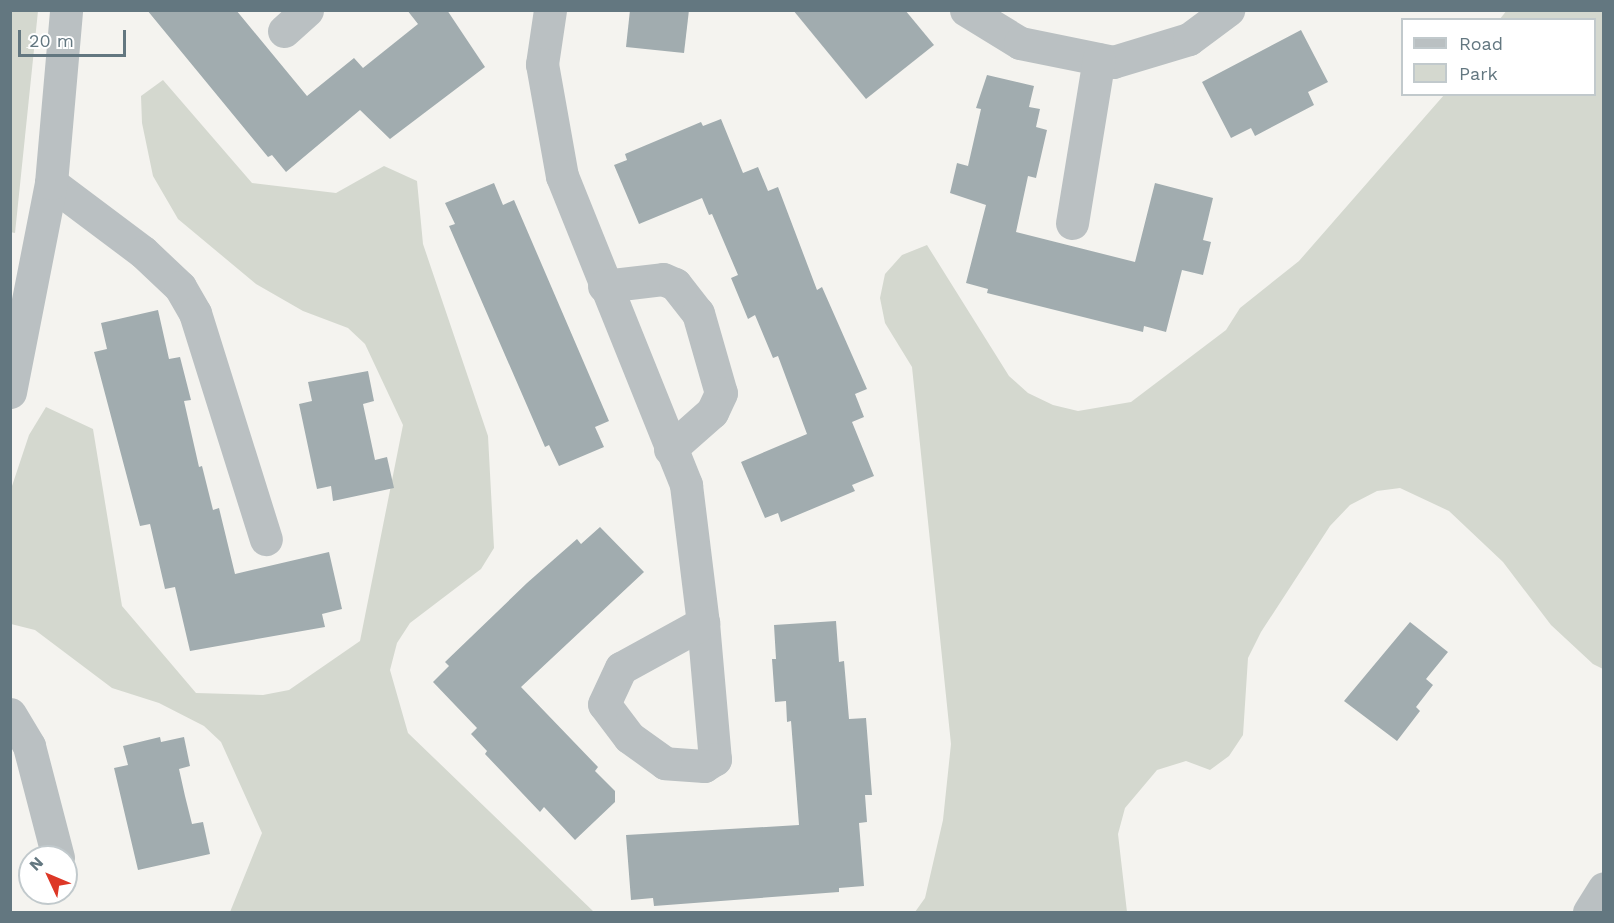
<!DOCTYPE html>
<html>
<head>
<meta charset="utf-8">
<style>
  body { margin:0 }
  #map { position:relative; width:1614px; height:923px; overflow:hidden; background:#f4f3ef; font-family:"Work Sans",sans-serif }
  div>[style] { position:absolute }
  .green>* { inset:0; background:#d4d8cf }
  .building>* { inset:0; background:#a1acaf }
  .minor>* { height:33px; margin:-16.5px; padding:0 16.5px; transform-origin:16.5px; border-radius:16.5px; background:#bac0c2 }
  span { translate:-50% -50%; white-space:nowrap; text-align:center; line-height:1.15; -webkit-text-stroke:6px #fff; paint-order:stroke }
  .frame { position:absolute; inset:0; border:12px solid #637780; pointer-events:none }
  .legend { position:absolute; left:1401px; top:18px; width:195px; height:78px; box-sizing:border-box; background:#fff; border:2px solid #c1c9cc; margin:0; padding:8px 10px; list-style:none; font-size:18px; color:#637780 }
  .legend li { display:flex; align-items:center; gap:12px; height:30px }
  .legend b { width:30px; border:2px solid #c1c9cc }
  .north { position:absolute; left:18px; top:845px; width:60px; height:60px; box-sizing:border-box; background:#fff; border:2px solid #c1c9cc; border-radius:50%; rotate:314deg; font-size:16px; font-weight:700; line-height:24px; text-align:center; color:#637780 }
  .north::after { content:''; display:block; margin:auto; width:21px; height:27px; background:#dd3726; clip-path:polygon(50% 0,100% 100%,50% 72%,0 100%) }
  .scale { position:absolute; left:18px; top:30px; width:108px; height:27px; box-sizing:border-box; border:3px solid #637780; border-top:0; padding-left:8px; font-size:18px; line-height:21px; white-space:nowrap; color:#637780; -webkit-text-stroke:4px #fff; paint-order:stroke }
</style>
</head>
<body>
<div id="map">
  <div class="green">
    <div style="clip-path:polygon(11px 10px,38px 11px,15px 233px,10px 232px)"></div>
    <div style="clip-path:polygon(1507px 10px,1603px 11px,1603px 669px,1593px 664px,1551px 625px,1503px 562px,1449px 511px,1400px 488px,1377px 491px,1350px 505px,1330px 526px,1261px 632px,1248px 658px,1243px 735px,1229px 756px,1210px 770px,1186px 761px,1157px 770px,1125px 808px,1118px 834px,1127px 912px,915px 912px,925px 898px,943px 820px,951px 744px,912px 367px,885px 323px,880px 298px,885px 274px,902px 255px,927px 245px,1009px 376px,1028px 393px,1053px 405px,1078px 411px,1131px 402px,1226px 330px,1240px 308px,1299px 261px,1444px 95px,1594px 94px,1594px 20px,1500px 19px)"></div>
    <div style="clip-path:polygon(163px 80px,252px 183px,336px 193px,384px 166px,417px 181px,423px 244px,488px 436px,494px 548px,481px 569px,410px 623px,397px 643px,390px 670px,408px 733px,594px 912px,230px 912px,262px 833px,221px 742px,204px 726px,159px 703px,112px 688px,35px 630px,11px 624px,11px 489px,29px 435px,46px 407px,93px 429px,122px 606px,196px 693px,263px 695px,289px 690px,360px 641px,403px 425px,365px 344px,348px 328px,303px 311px,256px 284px,178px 219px,153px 176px,142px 123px,141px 96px)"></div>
  </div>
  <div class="building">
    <div style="clip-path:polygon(147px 10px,236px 10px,307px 96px,354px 58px,363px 68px,418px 24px,407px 10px,447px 10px,485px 67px,390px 139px,360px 110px,286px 172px,272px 155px,268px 157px)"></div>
    <div style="clip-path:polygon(630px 10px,689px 10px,684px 53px,626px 47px)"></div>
    <div style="clip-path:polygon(793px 10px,905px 10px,934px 45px,866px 99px)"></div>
    <div style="clip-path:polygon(1301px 30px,1328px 82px,1308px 92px,1314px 105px,1255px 136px,1251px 128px,1231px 138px,1202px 82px)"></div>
    <div style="clip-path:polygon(987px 75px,1034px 86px,1029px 107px,1040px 109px,1036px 127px,1047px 130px,1036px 178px,1028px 176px,1016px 232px,1135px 262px,1155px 183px,1213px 198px,1203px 240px,1211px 242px,1203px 275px,1182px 270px,1166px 332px,1144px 326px,1143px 332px,987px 293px,988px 289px,966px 283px,986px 205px,950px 193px,957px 163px,968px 166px,981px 109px,976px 108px)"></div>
    <div style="clip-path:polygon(721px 119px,743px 173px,758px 167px,768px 191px,778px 187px,817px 290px,822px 287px,867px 389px,855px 394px,864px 417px,852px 422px,874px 476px,852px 485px,855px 491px,781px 522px,778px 513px,765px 518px,741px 462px,807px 434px,778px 356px,773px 358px,755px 315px,748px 319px,731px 278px,738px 275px,712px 214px,709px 215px,702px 198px,639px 224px,614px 165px,627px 160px,625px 154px,701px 122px,703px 126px)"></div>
    <div style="clip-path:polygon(494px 183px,503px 205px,514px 200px,609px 421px,595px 427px,604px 447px,559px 466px,549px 445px,545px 447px,449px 226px,455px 224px,445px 203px)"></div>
    <div style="clip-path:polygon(158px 310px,169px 359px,180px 357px,191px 400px,184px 401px,199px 467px,202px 466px,213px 510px,219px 508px,235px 574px,329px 552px,342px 609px,322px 614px,325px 627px,190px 651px,175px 587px,165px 589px,150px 524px,140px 526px,94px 352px,107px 349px,101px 323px)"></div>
    <div style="clip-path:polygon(368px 371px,374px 401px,363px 404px,375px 460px,387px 457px,394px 488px,333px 501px,331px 486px,317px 489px,299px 404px,312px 401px,308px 382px)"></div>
    <div style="clip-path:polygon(600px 527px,644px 572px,521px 687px,598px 767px,595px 771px,615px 791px,615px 802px,575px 840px,544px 807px,540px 812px,485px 754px,487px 751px,471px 734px,477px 728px,433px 682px,449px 666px,445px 662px,527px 583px,577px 539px,581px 544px)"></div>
    <div style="clip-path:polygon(836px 621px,839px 662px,844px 661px,849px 719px,866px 718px,872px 795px,865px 795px,867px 822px,859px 823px,864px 886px,839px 888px,839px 892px,654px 906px,653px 898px,631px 900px,626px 835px,799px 825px,791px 721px,787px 722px,786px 701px,775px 702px,772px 659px,776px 659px,774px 625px)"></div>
    <div style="clip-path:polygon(1410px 622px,1448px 652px,1426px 679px,1433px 685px,1416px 707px,1420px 711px,1397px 741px,1344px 701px)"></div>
    <div style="clip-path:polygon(160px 737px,161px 742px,184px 737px,190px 766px,179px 769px,185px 796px,192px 824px,203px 822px,210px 854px,138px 870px,114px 768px,128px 765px,123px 746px)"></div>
  </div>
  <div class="minor">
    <div style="left:550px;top:10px;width:55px;rotate:98.4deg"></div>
    <div style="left:542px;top:64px;width:114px;rotate:79.9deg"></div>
    <div style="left:562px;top:176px;width:333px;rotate:68.1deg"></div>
    <div style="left:686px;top:485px;width:139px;rotate:83deg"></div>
    <div style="left:966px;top:10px;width:63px;rotate:31.4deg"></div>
    <div style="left:1020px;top:43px;width:95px;rotate:11.5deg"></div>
    <div style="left:1113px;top:62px;width:79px;rotate:-16.8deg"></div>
    <div style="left:1189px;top:39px;width:49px;rotate:-36.6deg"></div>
    <div style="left:284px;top:31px;width:31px;rotate:-42deg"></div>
    <div style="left:51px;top:183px;width:115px;rotate:36.9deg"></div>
    <div style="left:143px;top:252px;width:51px;rotate:43.4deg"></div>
    <div style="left:180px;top:287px;width:30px;rotate:60deg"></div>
    <div style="left:195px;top:313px;width:237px;rotate:72.6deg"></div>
    <div style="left:1072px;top:223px;width:166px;rotate:-80.7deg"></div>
    <div style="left:604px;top:286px;width:59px;rotate:-6.8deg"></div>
    <div style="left:663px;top:279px;width:13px;rotate:23deg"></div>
    <div style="left:675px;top:284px;width:37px;rotate:52deg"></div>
    <div style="left:698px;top:313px;width:83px;rotate:74deg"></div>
    <div style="left:721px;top:393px;width:21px;rotate:115deg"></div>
    <div style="left:712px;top:412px;width:56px;rotate:138.6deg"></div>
    <div style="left:10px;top:392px;width:213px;rotate:-78.9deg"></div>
    <div style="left:51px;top:183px;width:174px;rotate:-85deg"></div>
    <div style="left:703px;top:623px;width:137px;rotate:85deg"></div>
    <div style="left:715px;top:759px;width:13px;rotate:148deg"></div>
    <div style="left:704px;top:766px;width:39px;rotate:-176deg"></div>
    <div style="left:665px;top:763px;width:44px;rotate:-144.2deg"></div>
    <div style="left:629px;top:737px;width:41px;rotate:-127.1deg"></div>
    <div style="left:604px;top:704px;width:40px;rotate:-65deg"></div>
    <div style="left:621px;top:668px;width:94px;rotate:-28.8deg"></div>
    <div style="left:10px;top:714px;width:37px;rotate:59deg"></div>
    <div style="left:29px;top:746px;width:115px;rotate:75.4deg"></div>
    <div style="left:1589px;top:912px;width:28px;rotate:-58deg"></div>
  </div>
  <div class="frame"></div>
  <ul class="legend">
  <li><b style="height:8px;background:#bac0c2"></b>Road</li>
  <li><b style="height:16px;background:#d4d8cf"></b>Park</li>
  </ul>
  <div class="north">N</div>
  <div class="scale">20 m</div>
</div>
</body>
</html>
